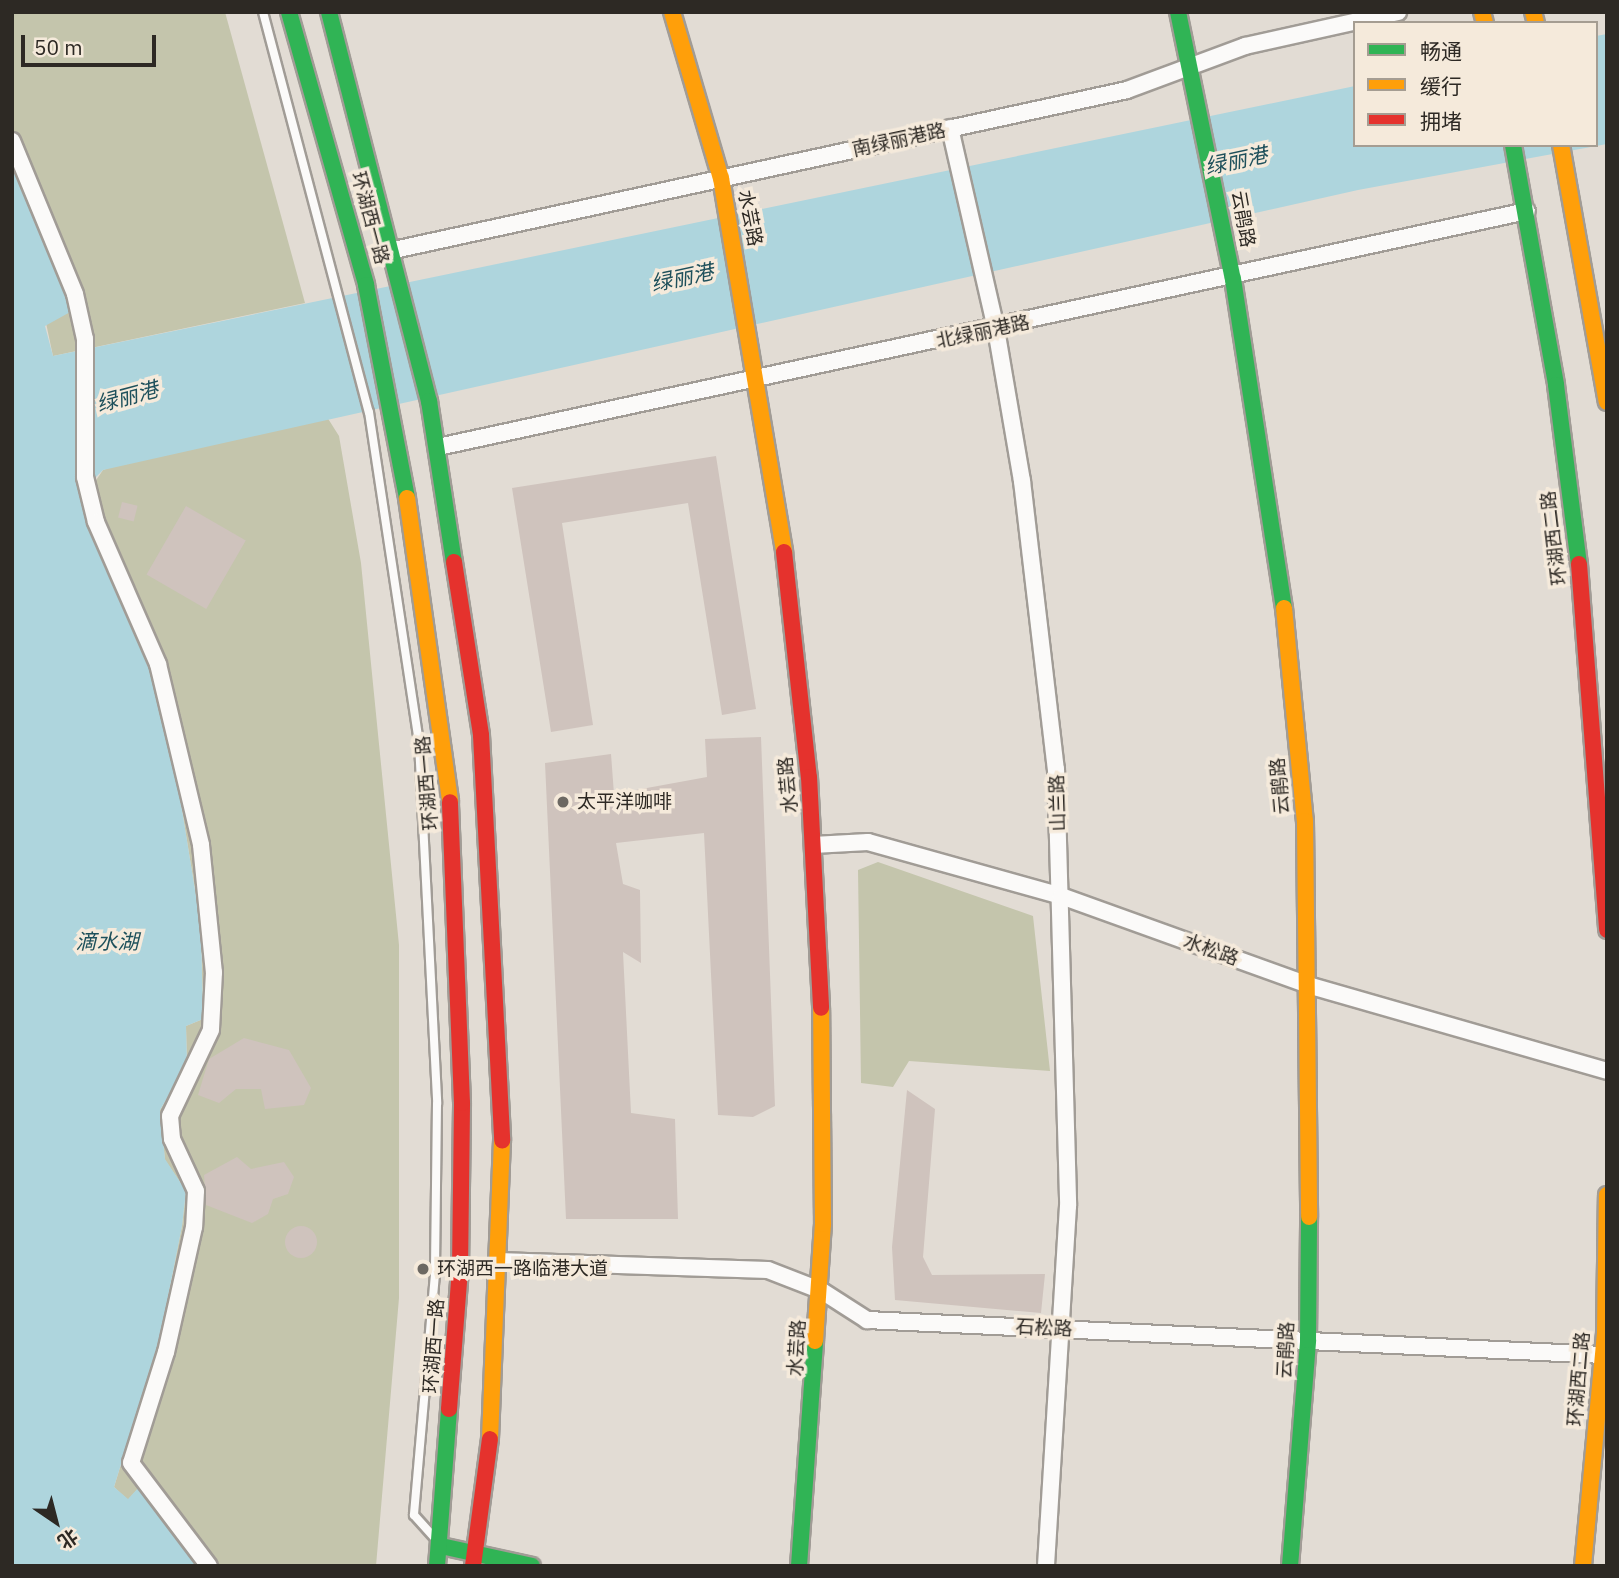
<!DOCTYPE html>
<html>
<head>
<meta charset="utf-8">
<style>
  body { margin:0 }
  #map { position:relative; width:1619px; height:1578px; overflow:hidden; background:#e2dcd4; font-family:"IBM Plex Sans","Noto Sans SC",sans-serif }
  div>[style] { position:absolute }
  .green>* { inset:0; background:#c4c5ac }
  .water>* { inset:0; background:#aed5dd }
  .building>* { inset:0; background:#cfc3bd; transform-origin:0 0 }
  .round { border-radius:50% }
  .roads { filter:drop-shadow(2px 0 #a19c96) drop-shadow(-2px 0 #a19c96) drop-shadow(0 2px #a19c96) drop-shadow(0 -2px #a19c96) }
  .lane>* { height:8px; margin:-4px; padding:0 4px; transform-origin:4px; border-radius:4px; background:#fbfaf9 }
  .street>* { height:16px; margin:-8px; padding:0 8px; transform-origin:8px; border-radius:8px; background:#fbfaf9 }
  .fast>* { height:16px; margin:-8px; padding:0 8px; transform-origin:8px; border-radius:8px; background:#30b455 }
  .slow>* { height:16px; margin:-8px; padding:0 8px; transform-origin:8px; border-radius:8px; background:#ff9f0a }
  .jam>* { height:16px; margin:-8px; padding:0 8px; transform-origin:8px; border-radius:8px; background:#e5322d }
  .dots>* { width:19px; height:19px; translate:-50% -50%; box-sizing:border-box; border:4px solid #f5eadb; border-radius:50% }
  span { translate:-50% -50%; white-space:nowrap; text-align:center; line-height:1.15; -webkit-text-stroke:7px #f5eadb; paint-order:stroke }
  .street-label { font-size:19px; color:#2d2924 }
  .poi-label { font-size:19px; color:#2d2924 }
  .left { translate:0 -50%; text-align:left }
  .water-label { font-size:21px; color:#1e505b; font-style:italic }
  .frame { position:absolute; inset:0; border:14px solid #2d2924; pointer-events:none }
  .legend { position:absolute; left:1353px; top:21px; width:245px; height:126px; box-sizing:border-box; background:#f5eadb; border:2px solid #a59d92; margin:0; padding:9px 12px; list-style:none; font-size:21px; color:#2d2924 }
  .legend li { display:flex; align-items:center; gap:14px; height:35px }
  .legend b { width:35px; border:2px solid #a59d92 }
  .north { position:absolute; left:21px; top:1487px; width:70px; height:70px; -webkit-text-stroke:5px #f5eadb; paint-order:stroke; rotate:145deg; font-size:19px; font-weight:700; line-height:28px; text-align:center; color:#2d2924 }
  .north::after { content:''; display:block; margin:auto; width:24px; height:32px; background:#2d2924; clip-path:polygon(50% 0,100% 100%,50% 72%,0 100%) }
  .scale { position:absolute; left:21px; top:35px; width:135px; height:32px; box-sizing:border-box; border:4px solid #2d2924; border-top:0; padding-left:9px; font-size:21px; line-height:24px; white-space:nowrap; color:#2d2924; -webkit-text-stroke:5px #f5eadb; paint-order:stroke }
</style>
</head>
<body>
<div id="map">
  <div class="green">
    <div style="clip-path:polygon(12px 12px,225px 12px,305px 303px,53px 356px,12px 162px)"></div>
    <div style="clip-path:polygon(327px 417px,339px 436px,361px 563px,399px 945px,399px 1298px,376px 1566px,198px 1566px,140px 1486px,128px 1500px,114px 1487px,160px 1337px,182px 1226px,186px 1191px,165px 1160px,160px 1110px,187px 1064px,186px 1026px,203px 1019px,201px 927px,170px 736px,149px 667px,84px 515px,86px 495px,103px 470px,123px 463px)"></div>
    <div style="clip-path:polygon(878px 862px,1033px 916px,1050px 1071px,909px 1061px,893px 1087px,861px 1083px,858px 870px)"></div>
  </div>
  <div class="water">
    <div style="clip-path:polygon(1607px 34px,1607px 144px,1358px 190px,103px 470px,91px 482px,84px 515px,149px 667px,170px 736px,201px 927px,203px 1019px,186px 1026px,187px 1064px,160px 1110px,165px 1159px,186px 1191px,182px 1226px,160px 1337px,114px 1487px,128px 1499px,141px 1485px,198px 1566px,12px 1566px,12px 162px,72px 311px,45px 326px,53px 356px,1355px 86px,1355px 145px,1596px 145px,1596px 36px)"></div>
  </div>
  <div class="building">
    <div style="clip-path:polygon(716px 456px,756px 709px,722px 715px,688px 503px,562px 523px,593px 725px,551px 732px,512px 488px)"></div>
    <div style="left:122px;top:502px;width:16px;height:16px;rotate:14deg"></div>
    <div style="left:186px;top:506px;width:69px;height:79px;rotate:30deg"></div>
    <div style="clip-path:polygon(761px 737px,775px 1106px,753px 1117px,718px 1115px,704px 833px,616px 843px,623px 884px,640px 890px,641px 963px,623px 952px,631px 1113px,675px 1119px,678px 1219px,566px 1219px,545px 763px,611px 754px,614px 794px,707px 777px,705px 739px)"></div>
    <div style="clip-path:polygon(244px 1038px,289px 1050px,311px 1088px,304px 1105px,265px 1109px,261px 1089px,236px 1089px,219px 1103px,198px 1095px,209px 1059px)"></div>
    <div style="clip-path:polygon(907px 1090px,935px 1109px,923px 1257px,932px 1275px,1045px 1274px,1041px 1313px,895px 1300px,892px 1247px)"></div>
    <div style="clip-path:polygon(237px 1157px,251px 1169px,284px 1162px,294px 1177px,288px 1194px,273px 1199px,268px 1214px,252px 1223px,206px 1205px,204px 1175px)"></div>
    <div class="round" style="left:285px;top:1226px;width:32px;height:32px"></div>
  </div>
  <div class="roads">
    <div class="lane">
      <div style="left:263px;top:12px;width:414px;rotate:75.2deg"></div>
      <div style="left:369px;top:412px;width:335px;rotate:81.4deg"></div>
      <div style="left:419px;top:743px;width:361px;rotate:87.1deg"></div>
      <div style="left:437px;top:1104px;width:170px;rotate:90.7deg"></div>
      <div style="left:435px;top:1274px;width:242px;rotate:95deg"></div>
      <div style="left:414px;top:1515px;width:31px;rotate:48deg"></div>
    </div>
    <div class="street">
      <div style="left:950px;top:128px;width:206px;rotate:77.1deg"></div>
      <div style="left:996px;top:329px;width:154px;rotate:80.3deg"></div>
      <div style="left:1022px;top:481px;width:290px;rotate:83.3deg"></div>
      <div style="left:1056px;top:769px;width:437px;rotate:88.4deg"></div>
      <div style="left:1068px;top:1206px;width:361px;rotate:93.5deg"></div>
      <div style="left:12px;top:141px;width:165px;rotate:67.6deg"></div>
      <div style="left:75px;top:294px;width:46px;rotate:77.5deg"></div>
      <div style="left:85px;top:339px;width:138px;rotate:90deg"></div>
      <div style="left:85px;top:477px;width:46px;rotate:76.3deg"></div>
      <div style="left:96px;top:522px;width:155px;rotate:66.4deg"></div>
      <div style="left:158px;top:664px;width:186px;rotate:76.6deg"></div>
      <div style="left:201px;top:845px;width:128px;rotate:84.2deg"></div>
      <div style="left:214px;top:972px;width:58px;rotate:93deg"></div>
      <div style="left:211px;top:1030px;width:95px;rotate:115.5deg"></div>
      <div style="left:170px;top:1116px;width:23px;rotate:85deg"></div>
      <div style="left:172px;top:1139px;width:57px;rotate:65.2deg"></div>
      <div style="left:196px;top:1191px;width:36px;rotate:93deg"></div>
      <div style="left:194px;top:1227px;width:128px;rotate:102.6deg"></div>
      <div style="left:166px;top:1352px;width:116px;rotate:107.5deg"></div>
      <div style="left:131px;top:1463px;width:129px;rotate:52.9deg"></div>
      <div style="left:394px;top:250px;width:750px;rotate:-12.31deg"></div>
      <div style="left:1127px;top:90px;width:126px;rotate:-20.4deg"></div>
      <div style="left:1245px;top:46px;width:157px;rotate:-12.5deg"></div>
      <div style="left:438px;top:447px;width:1114px;rotate:-12.23deg"></div>
      <div style="left:813px;top:845px;width:55px;rotate:-3.1deg"></div>
      <div style="left:868px;top:842px;width:200px;rotate:15.6deg"></div>
      <div style="left:1061px;top:896px;width:266px;rotate:19.8deg"></div>
      <div style="left:1311px;top:986px;width:308px;rotate:16deg"></div>
      <div style="left:498px;top:1261px;width:270px;rotate:1.9deg"></div>
      <div style="left:768px;top:1270px;width:58px;rotate:21.3deg"></div>
      <div style="left:822px;top:1291px;width:54px;rotate:32.8deg"></div>
      <div style="left:867px;top:1320px;width:737px;rotate:2.72deg"></div>
    </div>
    <div class="fast">
      <div style="left:289px;top:12px;width:284px;rotate:74.2deg"></div>
      <div style="left:366px;top:285px;width:217px;rotate:79.1deg"></div>
      <div style="left:329px;top:12px;width:402px;rotate:75.6deg"></div>
      <div style="left:429px;top:401px;width:163px;rotate:81.2deg"></div>
      <div style="left:1178px;top:12px;width:273px;rotate:78.4deg"></div>
      <div style="left:1233px;top:279px;width:333px;rotate:81.2deg"></div>
      <div style="left:1513px;top:145px;width:244px;rotate:79.8deg"></div>
      <div style="left:1556px;top:385px;width:180px;rotate:82.7deg"></div>
      <div style="left:441px;top:1546px;width:93px;rotate:12.4deg"></div>
      <div style="left:437px;top:1566px;width:157px;rotate:-85.6deg"></div>
      <div style="left:799px;top:1566px;width:226px;rotate:-85.9deg"></div>
      <div style="left:1290px;top:1566px;width:227px;rotate:-85.4deg"></div>
      <div style="left:1308px;top:1340px;width:123px;rotate:-89.5deg"></div>
    </div>
    <div class="slow">
      <div style="left:672px;top:12px;width:173px;rotate:73.6deg"></div>
      <div style="left:721px;top:178px;width:379px;rotate:80.4deg"></div>
      <div style="left:1482px;top:12px;width:11px;rotate:75deg"></div>
      <div style="left:1533px;top:12px;width:11px;rotate:75deg"></div>
      <div style="left:1561px;top:145px;width:261px;rotate:79.9deg"></div>
      <div style="left:407px;top:498px;width:307px;rotate:81.9deg"></div>
      <div style="left:1284px;top:608px;width:214px;rotate:84.4deg"></div>
      <div style="left:1305px;top:821px;width:396px;rotate:89.4deg"></div>
      <div style="left:815px;top:1341px;width:117px;rotate:-86.1deg"></div>
      <div style="left:823px;top:1224px;width:216px;rotate:-90.5deg"></div>
      <div style="left:490px;top:1439px;width:299px;rotate:-87.7deg"></div>
      <div style="left:1583px;top:1566px;width:234px;rotate:-84.6deg"></div>
      <div style="left:1605px;top:1333px;width:138px;rotate:-89.2deg"></div>
    </div>
    <div class="jam">
      <div style="left:784px;top:552px;width:226px;rotate:83.7deg"></div>
      <div style="left:809px;top:777px;width:231px;rotate:87deg"></div>
      <div style="left:454px;top:562px;width:175px;rotate:81.1deg"></div>
      <div style="left:481px;top:735px;width:406px;rotate:87deg"></div>
      <div style="left:1579px;top:564px;width:367px;rotate:85.6deg"></div>
      <div style="left:449px;top:1409px;width:139px;rotate:-85.5deg"></div>
      <div style="left:460px;top:1270px;width:167px;rotate:-89.3deg"></div>
      <div style="left:462px;top:1103px;width:301px;rotate:-92.3deg"></div>
      <div style="left:473px;top:1566px;width:128px;rotate:-82.4deg"></div>
    </div>
  </div>
  <div class="dots">
    <div style="left:563px;top:802px;background:#6c6862"></div>
    <div style="left:423px;top:1269px;background:#6c6862"></div>
  </div>
  <div class="street-label">
    <span style="left:899px;top:140px;rotate:-12deg">南绿丽港路</span>
    <span style="left:370px;top:218px;rotate:75deg">环湖西一路</span>
    <span style="left:750px;top:218px;rotate:79deg">水芸路</span>
    <span style="left:1243px;top:219px;rotate:80deg">云鹃路</span>
    <span style="left:983px;top:332px;rotate:-12deg">北绿丽港路</span>
    <span style="left:1554px;top:538px;rotate:-97deg">环湖西二路</span>
    <span style="left:427px;top:783px;rotate:-95deg">环湖西一路</span>
    <span style="left:788px;top:785px;rotate:-95deg">水芸路</span>
    <span style="left:1280px;top:786px;rotate:-95deg">云鹃路</span>
    <span style="left:1058px;top:803px;rotate:-92deg">山兰路</span>
    <span style="left:1211px;top:950px;rotate:20deg">水松路</span>
    <span style="left:1044px;top:1328px;rotate:3deg">石松路</span>
    <span style="left:434px;top:1346px;rotate:-86deg">环湖西一路</span>
    <span style="left:797px;top:1348px;rotate:-86deg">水芸路</span>
    <span style="left:1286px;top:1350px;rotate:-87deg">云鹃路</span>
    <span style="left:1579px;top:1379px;rotate:-85deg">环湖西二路</span>
  </div>
  <div class="poi-label">
    <span class="left" style="left:577px;top:802px">太平洋咖啡</span>
    <span class="left" style="left:437px;top:1269px">环湖西一路临港大道</span>
  </div>
  <div class="water-label">
    <span style="left:1236px;top:160px;rotate:-12deg">绿丽港</span>
    <span style="left:682px;top:277px;rotate:-12deg">绿丽港</span>
    <span style="left:127px;top:396px;rotate:-15deg">绿丽港</span>
    <span style="left:107px;top:941px">滴水湖</span>
  </div>
  <div class="frame"></div>
  <ul class="legend">
  <li><b style="height:9px;background:#30b455"></b>畅通</li>
  <li><b style="height:9px;background:#ff9f0a"></b>缓行</li>
  <li><b style="height:9px;background:#e5322d"></b>拥堵</li>
  </ul>
  <div class="north">北</div>
  <div class="scale">50 m</div>
</div>
</body>
</html>
